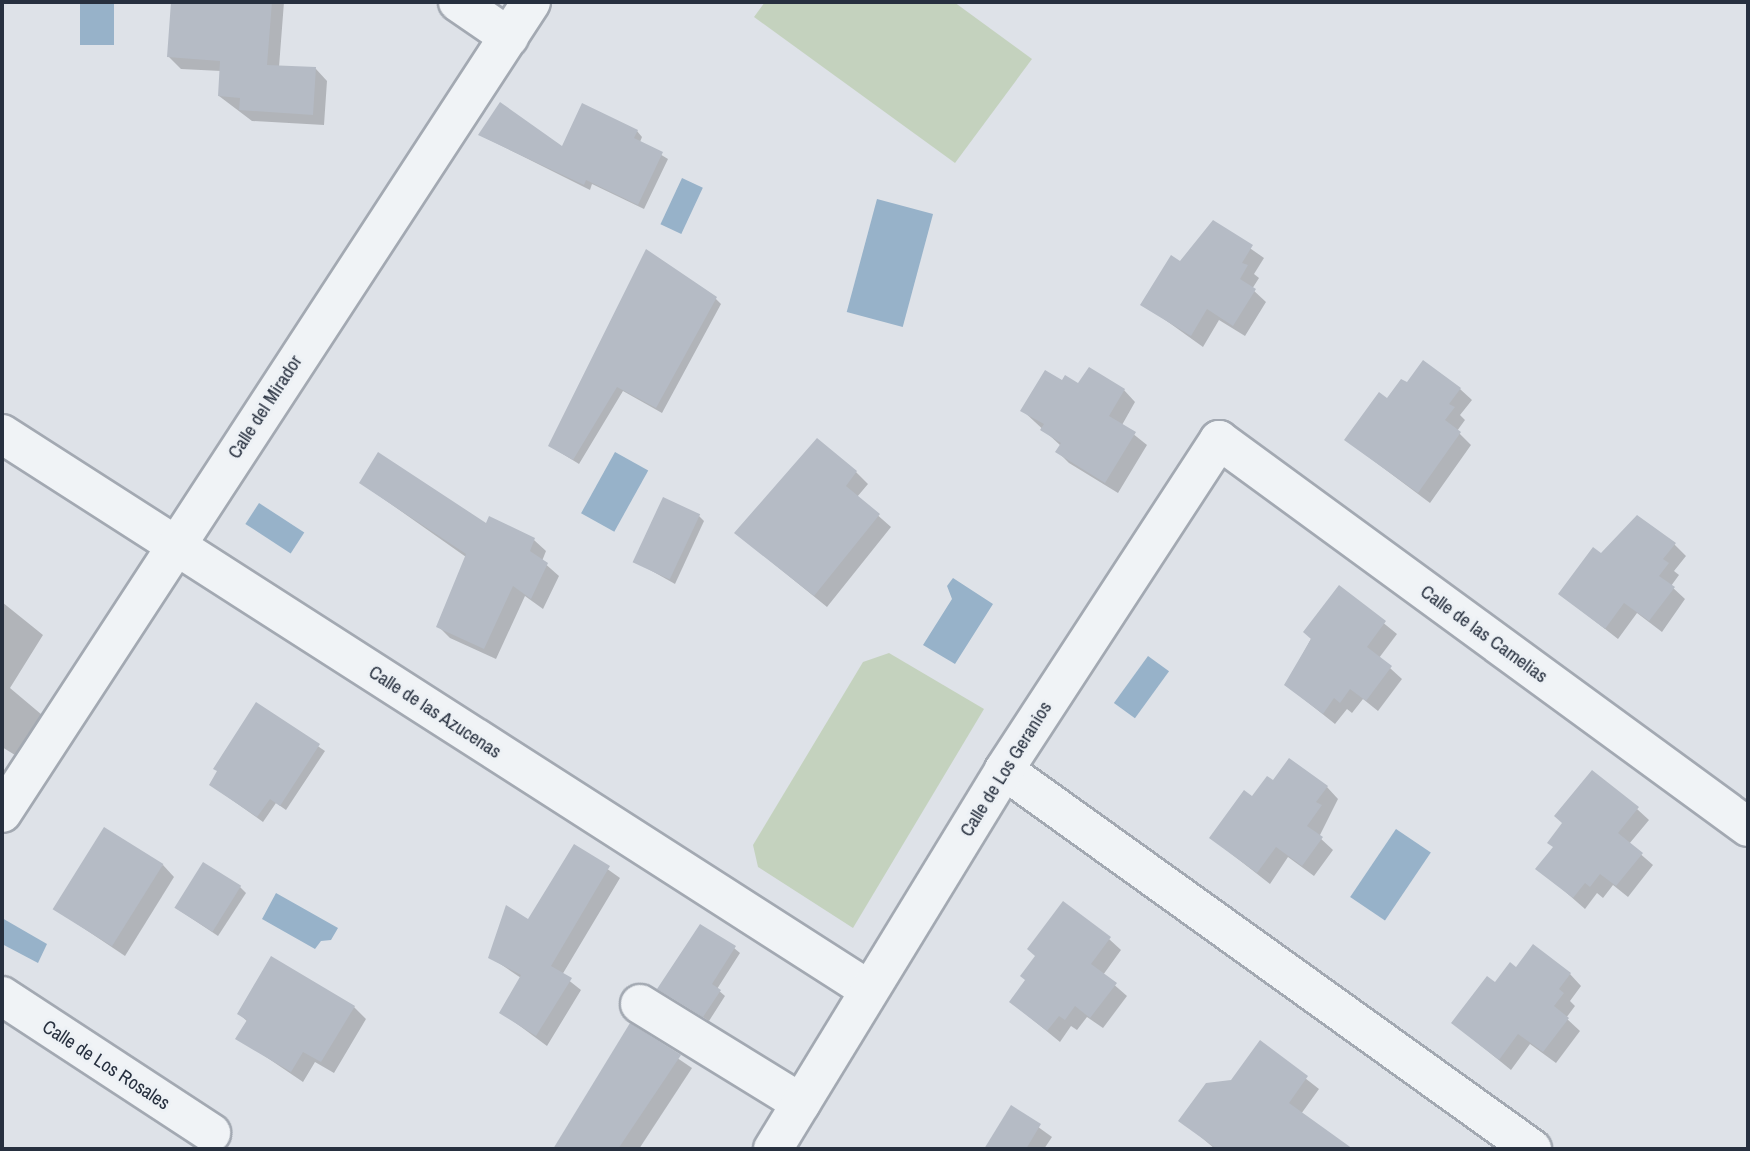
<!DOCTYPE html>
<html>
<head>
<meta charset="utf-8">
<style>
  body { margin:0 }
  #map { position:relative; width:1750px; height:1151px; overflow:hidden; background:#dee2e8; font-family:"Archivo Narrow",sans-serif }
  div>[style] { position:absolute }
  .green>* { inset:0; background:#c4d2be }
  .water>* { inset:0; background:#97b2c9; transform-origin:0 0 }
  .shadow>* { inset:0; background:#0003 }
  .building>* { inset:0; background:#b5bbc5; transform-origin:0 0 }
  .roads { filter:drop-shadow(2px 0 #a3a9b2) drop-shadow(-2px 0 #a3a9b2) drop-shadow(0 2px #a3a9b2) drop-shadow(0 -2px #a3a9b2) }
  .street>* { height:38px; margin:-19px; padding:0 19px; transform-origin:19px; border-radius:19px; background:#f0f3f6 }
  span { translate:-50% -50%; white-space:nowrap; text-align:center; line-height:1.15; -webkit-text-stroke:6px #edf1f5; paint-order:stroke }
  .street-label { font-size:19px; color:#27303f }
  .frame { position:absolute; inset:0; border:4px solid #27303f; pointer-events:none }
</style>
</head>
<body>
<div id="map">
  <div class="green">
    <div style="clip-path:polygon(765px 2px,954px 2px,1032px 59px,955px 163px,754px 17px)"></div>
    <div style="clip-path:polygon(889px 653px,984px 709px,853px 928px,758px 867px,753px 845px,863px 662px)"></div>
  </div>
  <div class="water">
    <div style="left:80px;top:2px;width:34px;height:43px"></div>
    <div style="left:682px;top:178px;width:23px;height:51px;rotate:25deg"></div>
    <div style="left:877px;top:199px;width:58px;height:117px;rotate:15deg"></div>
    <div style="left:615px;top:452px;width:38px;height:70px;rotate:29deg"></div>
    <div style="left:259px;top:503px;width:54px;height:25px;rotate:33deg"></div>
    <div style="clip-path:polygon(953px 578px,993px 604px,955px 664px,923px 645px,952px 599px,947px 586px)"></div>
    <div style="left:1148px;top:656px;width:26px;height:58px;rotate:36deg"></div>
    <div style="left:1396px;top:829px;width:42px;height:82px;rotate:34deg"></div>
    <div style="clip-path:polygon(276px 893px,338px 928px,331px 940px,321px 941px,315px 949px,262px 919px)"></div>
    <div style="clip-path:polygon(2px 918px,47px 944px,38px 963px,2px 944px)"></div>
  </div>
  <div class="shadow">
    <div style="clip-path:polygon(172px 2px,284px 2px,279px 67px,316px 69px,327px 81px,324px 125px,252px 121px,219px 96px,221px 71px,181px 69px,169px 57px)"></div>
    <div style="clip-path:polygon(637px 131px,642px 137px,640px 142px,668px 159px,644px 209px,592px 184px,590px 190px,480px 135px,562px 149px)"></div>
    <div style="clip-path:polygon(1214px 223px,1264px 258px,1254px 274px,1259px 278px,1252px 289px,1266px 302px,1245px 336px,1219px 320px,1203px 347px,1143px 304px)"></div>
    <div style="clip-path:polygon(715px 298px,721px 304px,662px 413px,623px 391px,579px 464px,550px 446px)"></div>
    <div style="clip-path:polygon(1063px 383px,1124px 390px,1135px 402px,1122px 425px,1147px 445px,1118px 493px,1069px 463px,1058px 452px,1061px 446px,1022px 410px)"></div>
    <div style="clip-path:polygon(1407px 385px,1460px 389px,1472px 400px,1460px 415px,1465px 420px,1457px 431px,1471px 445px,1430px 503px,1346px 440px)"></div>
    <div style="clip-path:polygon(856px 472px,868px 484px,857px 497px,891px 527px,827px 607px,736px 533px)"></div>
    <div style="clip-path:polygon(361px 483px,487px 525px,489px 519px,534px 540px,546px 551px,542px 561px,559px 576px,543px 609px,525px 596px,496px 659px,450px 638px,438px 626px,466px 557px)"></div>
    <div style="clip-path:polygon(699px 516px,704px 521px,675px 584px,636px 562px)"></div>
    <div style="clip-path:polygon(1674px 544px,1686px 556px,1674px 571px,1679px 575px,1671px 586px,1685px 599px,1662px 632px,1637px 613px,1618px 639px,1560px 594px)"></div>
    <div style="clip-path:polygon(1339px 587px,1397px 634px,1379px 658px,1402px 679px,1378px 711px,1363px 699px,1352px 713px,1347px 709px,1335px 724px,1286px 685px)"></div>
    <div style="clip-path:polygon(2px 602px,43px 635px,10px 688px,48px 720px,23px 760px,2px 747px)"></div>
    <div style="clip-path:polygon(257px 705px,325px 751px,286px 810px,276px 803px,263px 822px,211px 785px)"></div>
    <div style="clip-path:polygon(1273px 783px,1327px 787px,1338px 799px,1319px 837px,1333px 850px,1314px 876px,1288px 857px,1270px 884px,1211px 838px)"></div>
    <div style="clip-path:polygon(1637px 809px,1649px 820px,1629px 844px,1653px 865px,1628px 897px,1613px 885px,1603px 898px,1597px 893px,1585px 909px,1538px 868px)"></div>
    <div style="clip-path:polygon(575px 846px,620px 878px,562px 975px,581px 990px,547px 1046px,501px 1012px,521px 978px,490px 957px,528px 921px)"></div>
    <div style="clip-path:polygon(163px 865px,174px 877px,125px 956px,55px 909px)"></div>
    <div style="clip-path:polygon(240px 887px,246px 893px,218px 936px,176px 908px)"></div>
    <div style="clip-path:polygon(1109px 939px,1121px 950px,1103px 975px,1127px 996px,1103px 1028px,1087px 1017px,1077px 1030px,1071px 1026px,1060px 1042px,1011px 1002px)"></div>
    <div style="clip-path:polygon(734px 948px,740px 953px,717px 989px,725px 996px,709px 1021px,660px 989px)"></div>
    <div style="clip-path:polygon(1516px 969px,1570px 974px,1581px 986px,1570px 1001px,1575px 1006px,1566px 1018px,1580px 1031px,1556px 1063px,1530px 1044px,1511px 1070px,1453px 1023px)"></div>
    <div style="clip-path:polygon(354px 1007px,366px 1019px,334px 1073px,315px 1062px,303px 1082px,238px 1038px,248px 1022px,239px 1014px)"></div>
    <div style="clip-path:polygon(630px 1026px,692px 1068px,639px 1149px,555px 1149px)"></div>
    <div style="clip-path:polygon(1260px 1043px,1319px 1089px,1301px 1114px,1350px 1149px,1215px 1149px,1181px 1120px,1231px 1082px)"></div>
    <div style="clip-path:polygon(1012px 1108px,1052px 1137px,1044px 1149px,986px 1149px)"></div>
  </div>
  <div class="building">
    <div style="clip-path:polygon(171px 2px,272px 2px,267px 65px,316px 67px,313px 115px,239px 110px,240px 98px,218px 96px,220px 61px,167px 57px)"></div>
    <div style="clip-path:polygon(500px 102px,562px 146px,582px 103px,638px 130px,634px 138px,663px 152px,638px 205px,586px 180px,584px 185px,478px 135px)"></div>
    <div style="clip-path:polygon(1213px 220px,1253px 245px,1242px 263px,1248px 265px,1240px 279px,1256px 289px,1233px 326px,1207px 309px,1191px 336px,1140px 305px,1171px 255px,1180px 261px)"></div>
    <div style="clip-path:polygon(646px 249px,717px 297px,656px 408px,617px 387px,573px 460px,548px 446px)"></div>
    <div style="clip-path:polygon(1423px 360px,1461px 388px,1449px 404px,1455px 407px,1445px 420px,1461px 432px,1418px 493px,1344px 440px,1379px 392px,1387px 398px,1401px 379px,1407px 382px)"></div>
    <div style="clip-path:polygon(1089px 367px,1125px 389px,1109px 416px,1136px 432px,1105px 483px,1055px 452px,1061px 443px,1040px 430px,1044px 424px,1020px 411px,1045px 370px,1062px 380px,1065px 375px,1078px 383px)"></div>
    <div style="clip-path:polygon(817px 438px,857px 471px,846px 486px,880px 514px,814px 596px,734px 533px)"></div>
    <div style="clip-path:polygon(378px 452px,486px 523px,489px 516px,535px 538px,530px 551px,548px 563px,531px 599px,513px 586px,484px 649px,436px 627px,466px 554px,359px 483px)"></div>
    <div style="left:663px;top:497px;width:41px;height:72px;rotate:25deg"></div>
    <div style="clip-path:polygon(1637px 515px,1676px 543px,1663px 559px,1669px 563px,1659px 576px,1675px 587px,1649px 621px,1624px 603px,1605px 629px,1558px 594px,1593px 547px,1601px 553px)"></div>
    <div style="clip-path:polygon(1339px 585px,1386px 621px,1367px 647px,1392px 666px,1366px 701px,1350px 689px,1340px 703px,1334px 698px,1323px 714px,1284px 685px,1311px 639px,1303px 632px)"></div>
    <div style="clip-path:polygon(256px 702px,320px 744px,280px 806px,270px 799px,257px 817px,209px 785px,217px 771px,213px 769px)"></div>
    <div style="clip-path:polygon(1289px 758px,1328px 786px,1316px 802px,1322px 805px,1307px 826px,1323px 837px,1302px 866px,1276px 847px,1257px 873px,1209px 838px,1244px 790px,1252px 796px,1267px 776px,1273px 780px)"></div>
    <div style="clip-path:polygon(1592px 770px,1639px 807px,1618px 833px,1643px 853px,1616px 886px,1600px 874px,1590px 887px,1585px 883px,1573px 898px,1535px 869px,1553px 847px,1547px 843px,1562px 823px,1554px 816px)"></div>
    <div style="left:104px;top:827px;width:70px;height:97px;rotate:32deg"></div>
    <div style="clip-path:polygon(574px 844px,610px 866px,551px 966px,572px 978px,536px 1036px,499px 1013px,521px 975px,488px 958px,506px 905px,528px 919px)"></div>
    <div style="left:203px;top:862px;width:45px;height:54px;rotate:32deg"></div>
    <div style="clip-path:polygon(1063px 901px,1111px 937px,1091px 964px,1117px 983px,1090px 1018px,1075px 1006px,1065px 1020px,1059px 1016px,1047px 1031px,1009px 1002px,1025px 980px,1020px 976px,1035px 956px,1027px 949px)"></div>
    <div style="clip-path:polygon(700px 924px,736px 946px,712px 984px,721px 990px,703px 1017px,657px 989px)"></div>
    <div style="clip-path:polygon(1533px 944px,1571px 973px,1559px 989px,1564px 993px,1554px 1006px,1569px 1018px,1543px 1052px,1518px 1034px,1499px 1060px,1451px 1023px,1487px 976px,1495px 982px,1510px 962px,1516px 967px)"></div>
    <div style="clip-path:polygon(271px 956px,355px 1006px,321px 1062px,303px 1052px,291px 1072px,235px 1039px,247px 1020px,237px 1014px)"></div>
    <div style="clip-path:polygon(630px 1023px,681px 1055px,618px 1149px,553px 1149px)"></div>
    <div style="clip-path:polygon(1260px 1040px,1308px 1076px,1289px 1103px,1353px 1149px,1217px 1149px,1178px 1121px,1206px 1083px,1231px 1080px)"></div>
    <div style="clip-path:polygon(1011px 1105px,1041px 1124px,1026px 1149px,984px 1149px)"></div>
  </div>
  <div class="roads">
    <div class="street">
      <div style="left:458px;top:2px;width:62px;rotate:34.5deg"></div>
      <div style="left:2px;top:434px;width:1030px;rotate:32.67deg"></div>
      <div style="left:1004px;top:770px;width:650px;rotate:35.67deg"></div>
      <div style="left:2px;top:813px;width:968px;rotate:-56.88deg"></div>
      <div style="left:2px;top:996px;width:250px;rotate:33.2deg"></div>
      <div style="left:640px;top:1004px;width:189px;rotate:31.6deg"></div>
      <div style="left:773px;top:1149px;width:444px;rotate:-58.6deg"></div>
      <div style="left:1004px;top:770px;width:394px;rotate:-56.9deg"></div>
      <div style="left:1219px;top:440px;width:655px;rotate:36.19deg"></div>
    </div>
  </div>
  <div class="street-label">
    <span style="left:265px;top:407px;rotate:-57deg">Calle del Mirador</span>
    <span style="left:1484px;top:634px;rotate:36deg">Calle de las Camelias</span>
    <span style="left:435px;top:712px;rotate:33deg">Calle de las Azucenas</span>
    <span style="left:1006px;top:769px;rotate:-58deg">Calle de Los Geranios</span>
    <span style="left:106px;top:1065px;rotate:33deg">Calle de Los Rosales</span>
  </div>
  <div class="frame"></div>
</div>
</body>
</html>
